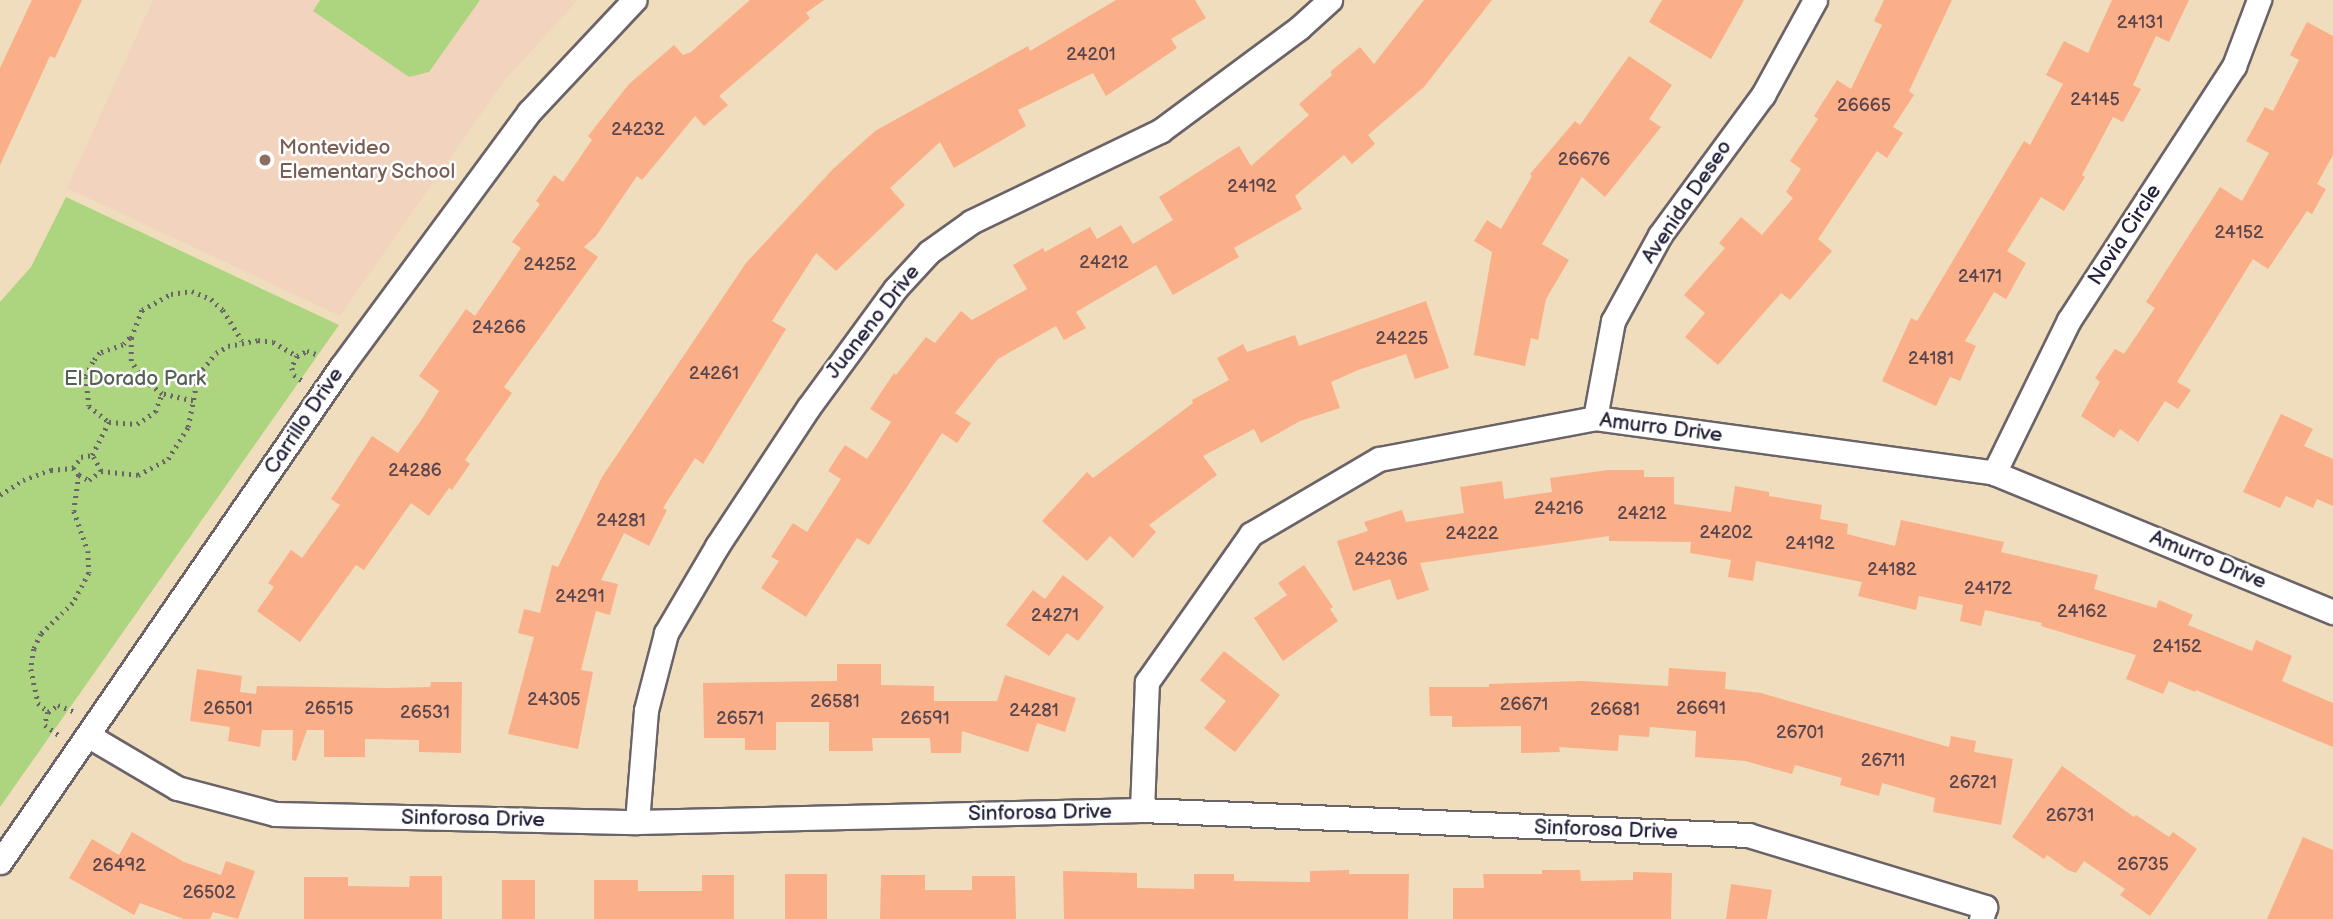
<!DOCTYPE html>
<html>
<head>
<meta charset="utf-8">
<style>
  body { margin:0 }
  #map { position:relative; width:2333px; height:919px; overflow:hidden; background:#f0ddbd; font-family:"Balsamiq Sans",sans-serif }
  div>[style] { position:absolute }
  .built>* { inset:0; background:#f2d4be }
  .green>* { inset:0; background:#add47e }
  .building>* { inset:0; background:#faaf88; transform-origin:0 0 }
  .path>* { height:4.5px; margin-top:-2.25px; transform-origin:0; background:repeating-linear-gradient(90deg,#6a6368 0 2px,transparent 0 7px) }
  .roads { filter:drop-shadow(2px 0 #6a6368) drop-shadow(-2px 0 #6a6368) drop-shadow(0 2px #6a6368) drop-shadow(0 -2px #6a6368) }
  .street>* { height:23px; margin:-11.5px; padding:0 11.5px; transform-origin:11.5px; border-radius:11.5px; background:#fff }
  .dots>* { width:19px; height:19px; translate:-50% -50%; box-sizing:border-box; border:4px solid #fff; border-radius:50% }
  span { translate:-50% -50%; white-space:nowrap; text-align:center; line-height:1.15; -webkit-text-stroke:5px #fff; paint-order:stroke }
  .number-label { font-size:18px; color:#58454e }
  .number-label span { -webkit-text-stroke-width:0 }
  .education-label { font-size:21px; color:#785e54 }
  .left { translate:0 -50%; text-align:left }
  .street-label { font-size:21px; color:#22223b }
  .park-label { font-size:21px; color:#536052 }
</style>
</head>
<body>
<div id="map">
  <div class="built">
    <div style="clip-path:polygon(153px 0,578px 0,504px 81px,340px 316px,67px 188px)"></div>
  </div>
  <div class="green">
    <div style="clip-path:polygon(320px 0,480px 0,429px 72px,409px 77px,313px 11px)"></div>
    <div style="clip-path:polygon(66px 197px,339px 325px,0 807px,0 302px,31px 267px)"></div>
  </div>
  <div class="building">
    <div style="clip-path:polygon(32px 0,82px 0,55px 58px,50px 56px,0 165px,0 68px)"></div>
    <div style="clip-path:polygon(750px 0,824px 0,806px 13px,810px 18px,719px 96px,728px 105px,704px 126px,695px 116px,642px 180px,637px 176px,596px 236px,584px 247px,598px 257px,504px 387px,512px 393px,465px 460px,470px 464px,452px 490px,449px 488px,429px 516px,411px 503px,364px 570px,356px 565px,300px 642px,257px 611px,274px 587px,268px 583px,291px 550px,302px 558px,340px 505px,331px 499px,372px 436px,398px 453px,424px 416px,439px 391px,419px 376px,466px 309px,475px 316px,503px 275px,521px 248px,512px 242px,540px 204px,536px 201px,554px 175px,563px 182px,592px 140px,588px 136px,629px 84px,674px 45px,683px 55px,691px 52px)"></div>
    <div style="clip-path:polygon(1116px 0,1195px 0,1206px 18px,1171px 39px,1177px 48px,1106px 96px,1093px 73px,1018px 110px,1026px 126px,954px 168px,940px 142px,890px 188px,905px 205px,836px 271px,816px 253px,772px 321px,786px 329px,703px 464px,695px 458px,663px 508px,667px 510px,649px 546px,624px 533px,601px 580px,618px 584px,610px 615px,596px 611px,581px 670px,593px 672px,578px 749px,508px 734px,534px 637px,518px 633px,524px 609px,540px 613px,552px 565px,558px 567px,602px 477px,746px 263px,833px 169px,875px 131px,1028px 46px,1030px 51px)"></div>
    <div style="clip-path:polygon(1424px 0,1492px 0,1424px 87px,1368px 135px,1375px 144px,1352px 164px,1344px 155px,1295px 196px,1302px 209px,1234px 248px,1239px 257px,1173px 295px,1156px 265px,1076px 312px,1086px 328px,1064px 340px,1056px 326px,998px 359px,955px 413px,971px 423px,957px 443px,942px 433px,869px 545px,857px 538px,806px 617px,761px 588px,779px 561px,771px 557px,793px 523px,807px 532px,841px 479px,828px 471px,845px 445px,867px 459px,891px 422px,870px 409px,894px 373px,896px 375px,926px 337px,935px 343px,961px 311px,972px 320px,1027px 289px,1013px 265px,1043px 248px,1045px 252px,1090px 227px,1097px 239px,1121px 225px,1133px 244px,1173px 220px,1159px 197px,1239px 146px,1251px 166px,1309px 115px,1299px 104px,1332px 75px,1330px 72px,1360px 47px,1374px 64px)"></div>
    <div style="clip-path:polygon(1662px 0,1744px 0,1711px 59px,1649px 22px)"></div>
    <div style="clip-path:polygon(1884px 0,1952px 0,1909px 91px,1914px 95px,1893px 127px,1903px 133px,1887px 158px,1877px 151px,1818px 239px,1832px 251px,1790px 300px,1781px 293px,1718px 365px,1685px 337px,1705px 313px,1684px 295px,1725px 248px,1719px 243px,1741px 217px,1762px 235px,1793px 198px,1786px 192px,1801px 169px,1790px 161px,1818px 119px,1814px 116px,1837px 80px,1851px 89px,1882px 25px,1874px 21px)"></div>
    <div style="clip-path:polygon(2112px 0,2189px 0,2169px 42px,2156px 36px,2133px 85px,2141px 89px,2123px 122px,2113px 117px,2082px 175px,2085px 177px,2064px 211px,2041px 197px,2007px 251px,2026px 263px,2006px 299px,1994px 292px,1965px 341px,1976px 346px,1960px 381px,1950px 377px,1936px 406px,1882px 381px,1911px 318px,1917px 321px,2024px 141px,2030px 145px,2063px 84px,2046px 75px,2064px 41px,2088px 53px)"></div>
    <div style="clip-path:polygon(2307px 22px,2333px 36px,2333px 155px,2317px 184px,2326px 189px,2312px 214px,2307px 211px,2268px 269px,2253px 259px,2177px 382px,2191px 390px,2178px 409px,2165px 401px,2138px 442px,2120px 429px,2114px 438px,2081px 416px,2100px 382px,2095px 378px,2115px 349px,2124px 354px,2155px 308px,2146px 302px,2220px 187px,2242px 201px,2269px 153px,2246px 141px,2265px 107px,2273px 111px,2299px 60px,2290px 55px)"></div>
    <div style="clip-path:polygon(1629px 56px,1672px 85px,1649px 119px,1661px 127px,1605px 197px,1582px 177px,1542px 244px,1569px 260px,1546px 299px,1538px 340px,1531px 338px,1525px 366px,1474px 355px,1492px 252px,1474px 241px,1487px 220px,1501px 229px,1532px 176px,1530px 174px,1575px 121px,1580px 125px)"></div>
    <div style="clip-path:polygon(1426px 301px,1449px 368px,1415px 379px,1406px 354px,1358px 370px,1331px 382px,1340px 408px,1300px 421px,1261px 443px,1254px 429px,1203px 456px,1217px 475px,1149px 525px,1156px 532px,1133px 558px,1110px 536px,1087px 561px,1042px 521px,1087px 472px,1093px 478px,1193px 403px,1192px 400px,1229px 380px,1217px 358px,1243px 344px,1247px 352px,1295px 335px,1299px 346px)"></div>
    <div style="clip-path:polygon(2281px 414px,2313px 429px,2304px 446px,2333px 459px,2333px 506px,2317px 499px,2313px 508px,2286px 496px,2280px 508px,2243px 492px)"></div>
    <div style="clip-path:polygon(1608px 470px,1644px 470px,1644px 477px,1674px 477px,1674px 504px,1731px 512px,1735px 486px,1769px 492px,1769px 496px,1822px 505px,1820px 519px,1848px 524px,1847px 534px,1895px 546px,1901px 520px,2004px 542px,2001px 552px,2098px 575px,2094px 589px,2156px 608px,2159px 600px,2193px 615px,2188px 625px,2252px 651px,2256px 640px,2292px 656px,2282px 681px,2333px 703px,2333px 747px,2196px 690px,2195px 692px,2169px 681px,2163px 694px,2126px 679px,2136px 655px,2041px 626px,2042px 623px,1985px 610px,1981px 626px,1960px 621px,1963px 605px,1919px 596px,1916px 610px,1858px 596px,1862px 582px,1756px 561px,1753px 581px,1728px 577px,1731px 560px,1690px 553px,1691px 542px,1609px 541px,1609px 536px,1420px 563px,1429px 590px,1397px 600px,1390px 579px,1353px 591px,1337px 541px,1368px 531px,1364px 522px,1402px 510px,1406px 522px,1464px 513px,1460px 487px,1502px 481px,1504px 499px,1552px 492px,1550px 478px)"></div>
    <div style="clip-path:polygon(1304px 565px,1333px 607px,1330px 609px,1338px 621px,1283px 661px,1254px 618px,1287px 595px,1278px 583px)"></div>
    <div style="clip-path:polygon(1063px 575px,1104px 607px,1078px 641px,1067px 633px,1049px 656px,1006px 625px,1033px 590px,1045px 599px)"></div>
    <div style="clip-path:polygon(1224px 651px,1280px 695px,1235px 752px,1204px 728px,1226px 701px,1200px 680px)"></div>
    <div style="clip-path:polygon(837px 664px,881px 664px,881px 685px,934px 686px,934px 701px,997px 701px,1005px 675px,1076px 698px,1065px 732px,1037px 723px,1028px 752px,962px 731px,961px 753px,931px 753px,930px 738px,872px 738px,873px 751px,829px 751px,829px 722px,776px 722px,776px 750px,745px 750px,745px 738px,704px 738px,703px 683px,837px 681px)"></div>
    <div style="clip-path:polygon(1669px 668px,1726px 672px,1725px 689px,1761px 693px,1949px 747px,1951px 736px,1976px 741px,1974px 752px,2013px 759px,2001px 825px,1933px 812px,1935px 798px,1882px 783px,1879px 796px,1840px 785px,1842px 778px,1795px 765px,1792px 774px,1745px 761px,1695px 757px,1696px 731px,1650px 727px,1649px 737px,1619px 735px,1618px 751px,1559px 747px,1560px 752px,1521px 753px,1521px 726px,1452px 727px,1452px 716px,1430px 716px,1429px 687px,1489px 687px,1489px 684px,1582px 681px,1668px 686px)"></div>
    <div style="clip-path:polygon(197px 669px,242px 676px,240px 692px,256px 694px,257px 686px,389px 688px,430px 687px,431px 682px,462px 682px,461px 753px,419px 752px,419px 740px,365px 739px,365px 757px,324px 757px,324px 730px,307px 730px,296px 761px,292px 760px,293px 730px,262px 730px,260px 747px,228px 741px,230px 727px,190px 721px)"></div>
    <div style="clip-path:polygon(2062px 766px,2134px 817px,2136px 815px,2169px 837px,2173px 832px,2197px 849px,2150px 916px,2120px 895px,2125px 889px,2084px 861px,2076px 873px,2068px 870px,2047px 855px,2044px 859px,2012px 837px)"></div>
    <div style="clip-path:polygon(132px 832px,184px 862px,221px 875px,226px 861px,255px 871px,238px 919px,213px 912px,210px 919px,184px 919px,140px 903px,134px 915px,69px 878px,92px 839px,119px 855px)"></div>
    <div style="clip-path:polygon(2303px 837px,2333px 850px,2333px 919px,2267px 919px)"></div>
    <div style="clip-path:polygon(1349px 870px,1349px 874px,1409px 874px,1408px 919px,1064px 919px,1063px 871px,1137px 873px,1137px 888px,1194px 889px,1194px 874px,1234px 874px,1234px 881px,1310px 882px,1310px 871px)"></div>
    <div style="clip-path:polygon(1542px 870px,1580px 870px,1581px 881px,1633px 880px,1633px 872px,1672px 873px,1671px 919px,1453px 919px,1453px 888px,1484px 888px,1483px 874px,1542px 874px)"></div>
    <div style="left:785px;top:874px;width:42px;height:45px"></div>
    <div style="clip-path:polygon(702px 875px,734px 875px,734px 919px,594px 919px,594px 880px,638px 880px,638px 891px,702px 891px)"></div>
    <div style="clip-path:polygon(881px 875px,925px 875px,925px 890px,972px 890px,972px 876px,1015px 876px,1016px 919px,880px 919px)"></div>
    <div style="clip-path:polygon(410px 876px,442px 876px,442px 919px,304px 919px,304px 877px,348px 877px,348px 886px,409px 887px)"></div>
    <div style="left:502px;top:880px;width:33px;height:39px"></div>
    <div style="clip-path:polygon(1731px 884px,1772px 890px,1767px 919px,1726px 919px)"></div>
  </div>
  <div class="path">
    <div style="left:130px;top:338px;width:10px;rotate:135deg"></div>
    <div style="left:123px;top:345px;width:24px;rotate:161deg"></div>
    <div style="left:100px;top:353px;width:11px;rotate:128deg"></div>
    <div style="left:93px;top:362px;width:17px;rotate:115deg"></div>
    <div style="left:86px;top:377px;width:29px;rotate:84deg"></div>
    <div style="left:89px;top:406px;width:26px;rotate:39deg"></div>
    <div style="left:109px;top:422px;width:28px;rotate:4deg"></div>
    <div style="left:137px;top:424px;width:22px;rotate:-34deg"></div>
    <div style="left:155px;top:412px;width:19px;rotate:-69deg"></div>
    <div style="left:297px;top:356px;width:13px;rotate:113deg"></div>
    <div style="left:292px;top:368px;width:7px;rotate:74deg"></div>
    <div style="left:294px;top:375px;width:11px;rotate:34deg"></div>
    <div style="left:193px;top:401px;width:32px;rotate:-167deg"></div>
    <div style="left:162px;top:394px;width:25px;rotate:-143deg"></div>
    <div style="left:142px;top:379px;width:21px;rotate:-121deg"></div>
    <div style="left:131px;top:361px;width:23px;rotate:-90deg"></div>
    <div style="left:131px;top:338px;width:30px;rotate:-69deg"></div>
    <div style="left:142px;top:310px;width:33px;rotate:-29deg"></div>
    <div style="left:171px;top:294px;width:21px;rotate:-8deg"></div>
    <div style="left:192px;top:291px;width:21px;rotate:23deg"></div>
    <div style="left:211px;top:299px;width:16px;rotate:43deg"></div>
    <div style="left:223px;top:310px;width:36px;rotate:58deg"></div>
    <div style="left:73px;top:468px;width:14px;rotate:-54deg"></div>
    <div style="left:81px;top:457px;width:11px;rotate:-10deg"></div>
    <div style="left:101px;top:471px;width:18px;rotate:-119deg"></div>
    <div style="left:92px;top:455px;width:37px;rotate:-63deg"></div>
    <div style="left:79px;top:475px;width:11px;rotate:27deg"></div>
    <div style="left:89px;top:480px;width:15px;rotate:-37deg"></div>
    <div style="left:101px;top:471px;width:37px;rotate:6deg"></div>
    <div style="left:138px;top:475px;width:34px;rotate:-28deg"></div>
    <div style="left:168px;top:459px;width:38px;rotate:-58deg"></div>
    <div style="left:188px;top:427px;width:53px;rotate:-79.1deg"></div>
    <div style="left:198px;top:375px;width:28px;rotate:-51deg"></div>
    <div style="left:216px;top:353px;width:14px;rotate:-30deg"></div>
    <div style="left:228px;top:346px;width:31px;rotate:-11deg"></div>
    <div style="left:258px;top:340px;width:15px;rotate:8deg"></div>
    <div style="left:273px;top:342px;width:28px;rotate:30deg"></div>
    <div style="left:297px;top:356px;width:11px;rotate:-27deg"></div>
    <div style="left:307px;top:351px;width:13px;rotate:18deg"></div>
    <div style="left:0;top:495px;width:27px;rotate:-33deg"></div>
    <div style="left:23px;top:480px;width:30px;rotate:-20deg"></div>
    <div style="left:51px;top:470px;width:22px;rotate:-5deg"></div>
    <div style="left:73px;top:468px;width:9px;rotate:49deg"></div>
    <div style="left:79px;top:475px;width:36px;rotate:98deg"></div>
    <div style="left:74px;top:511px;width:42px;rotate:70.7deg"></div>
    <div style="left:88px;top:551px;width:22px;rotate:87deg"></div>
    <div style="left:89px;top:573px;width:34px;rotate:118deg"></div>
    <div style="left:73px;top:603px;width:45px;rotate:135.9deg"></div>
    <div style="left:41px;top:634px;width:17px;rotate:115deg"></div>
    <div style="left:34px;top:649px;width:20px;rotate:99deg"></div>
    <div style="left:31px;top:669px;width:35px;rotate:78deg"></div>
    <div style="left:38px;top:703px;width:13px;rotate:42deg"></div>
    <div style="left:48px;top:712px;width:12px;rotate:-35deg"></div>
    <div style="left:58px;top:705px;width:18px;rotate:22deg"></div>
    <div style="left:48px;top:712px;width:13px;rotate:103deg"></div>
    <div style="left:45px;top:725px;width:17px;rotate:36deg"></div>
  </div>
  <div class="roads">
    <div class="street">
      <div style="left:1595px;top:418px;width:99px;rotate:-79.5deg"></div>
      <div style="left:1613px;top:321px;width:98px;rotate:-61.3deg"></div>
      <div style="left:1660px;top:235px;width:174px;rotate:-53.7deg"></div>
      <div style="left:1763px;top:95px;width:108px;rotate:-61.3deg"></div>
      <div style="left:1994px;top:473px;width:170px;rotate:-63.9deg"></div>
      <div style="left:2069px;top:320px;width:303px;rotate:-57deg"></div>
      <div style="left:2234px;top:66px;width:71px;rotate:-69.3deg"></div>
      <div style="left:89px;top:736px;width:102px;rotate:30.6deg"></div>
      <div style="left:177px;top:788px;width:101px;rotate:14.9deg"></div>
      <div style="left:275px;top:814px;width:362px;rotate:1.3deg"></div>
      <div style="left:637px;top:822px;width:505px;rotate:-1.36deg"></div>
      <div style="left:1142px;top:810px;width:607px;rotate:2.36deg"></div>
      <div style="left:1748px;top:835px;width:248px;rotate:16.9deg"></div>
      <div style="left:1985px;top:907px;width:13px;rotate:108deg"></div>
      <div style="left:1142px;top:810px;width:128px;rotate:-87.8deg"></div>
      <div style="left:1147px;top:682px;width:181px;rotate:-54.9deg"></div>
      <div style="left:1251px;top:534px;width:148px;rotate:-30.4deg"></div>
      <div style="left:1379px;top:459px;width:220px;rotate:-10.7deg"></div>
      <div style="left:1595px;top:418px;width:403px;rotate:7.8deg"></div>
      <div style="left:1994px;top:473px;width:366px;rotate:22.3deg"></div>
      <div style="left:637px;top:822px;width:112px;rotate:-85.4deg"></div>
      <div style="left:646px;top:710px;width:80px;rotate:-75.4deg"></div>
      <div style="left:666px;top:633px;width:101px;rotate:-59.6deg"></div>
      <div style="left:717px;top:546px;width:165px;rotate:-56.6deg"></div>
      <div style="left:808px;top:408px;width:147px;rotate:-53.8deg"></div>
      <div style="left:895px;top:289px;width:50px;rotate:-47.4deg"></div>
      <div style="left:929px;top:252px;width:52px;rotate:-35.5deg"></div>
      <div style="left:971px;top:222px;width:210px;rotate:-25.7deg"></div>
      <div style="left:1160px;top:131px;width:173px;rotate:-36.5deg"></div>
      <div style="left:1299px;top:28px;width:42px;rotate:-42.1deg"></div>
      <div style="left:0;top:862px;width:601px;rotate:-55.44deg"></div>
      <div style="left:341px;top:367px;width:317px;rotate:-53.6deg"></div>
      <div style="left:529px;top:112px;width:154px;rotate:-46.8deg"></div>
    </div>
  </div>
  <div class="dots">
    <div style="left:265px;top:160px;background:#8d6e63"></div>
  </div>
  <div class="number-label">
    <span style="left:2140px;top:23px">24131</span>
    <span style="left:1091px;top:55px">24201</span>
    <span style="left:2095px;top:100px">24145</span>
    <span style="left:1864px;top:106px">26665</span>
    <span style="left:638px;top:130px">24232</span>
    <span style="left:1584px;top:160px">26676</span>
    <span style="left:1252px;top:187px">24192</span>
    <span style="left:2239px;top:233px">24152</span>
    <span style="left:1104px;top:263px">24212</span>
    <span style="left:550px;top:265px">24252</span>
    <span style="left:1980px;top:277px">24171</span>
    <span style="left:499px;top:328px">24266</span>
    <span style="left:1402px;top:339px">24225</span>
    <span style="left:1931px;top:359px">24181</span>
    <span style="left:714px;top:374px">24261</span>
    <span style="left:415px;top:471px">24286</span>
    <span style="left:1559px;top:509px">24216</span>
    <span style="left:1642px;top:514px">24212</span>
    <span style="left:621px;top:521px">24281</span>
    <span style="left:1726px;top:533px">24202</span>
    <span style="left:1472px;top:534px">24222</span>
    <span style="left:1810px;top:544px">24192</span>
    <span style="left:1381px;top:560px">24236</span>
    <span style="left:1892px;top:570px">24182</span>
    <span style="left:1988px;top:589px">24172</span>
    <span style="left:580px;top:597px">24291</span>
    <span style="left:2082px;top:612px">24162</span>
    <span style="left:1055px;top:616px">24271</span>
    <span style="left:2177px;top:647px">24152</span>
    <span style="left:554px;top:700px">24305</span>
    <span style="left:835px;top:702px">26581</span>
    <span style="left:1524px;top:705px">26671</span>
    <span style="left:228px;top:709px">26501</span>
    <span style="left:329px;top:709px">26515</span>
    <span style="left:1701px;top:709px">26691</span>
    <span style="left:1615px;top:710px">26681</span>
    <span style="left:1034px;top:711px">24281</span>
    <span style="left:425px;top:713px">26531</span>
    <span style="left:740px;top:719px">26571</span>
    <span style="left:925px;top:719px">26591</span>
    <span style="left:1800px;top:733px">26701</span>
    <span style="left:1883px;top:761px">26711</span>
    <span style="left:1973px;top:783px">26721</span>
    <span style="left:2070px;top:816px">26731</span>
    <span style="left:2143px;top:865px">26735</span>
    <span style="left:119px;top:866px">26492</span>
    <span style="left:209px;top:893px">26502</span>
  </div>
  <div class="education-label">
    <span class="left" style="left:279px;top:160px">Montevideo<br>Elementary School</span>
  </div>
  <div class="street-label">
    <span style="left:1687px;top:202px;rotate:-56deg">Avenida Deseo</span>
    <span style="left:2125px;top:235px;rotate:-57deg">Novia Circle</span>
    <span style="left:873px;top:322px;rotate:-52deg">Juaneno Drive</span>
    <span style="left:304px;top:421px;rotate:-56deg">Carrillo Drive</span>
    <span style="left:1661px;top:428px;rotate:7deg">Amurro Drive</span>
    <span style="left:2208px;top:560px;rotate:22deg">Amurro Drive</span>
    <span style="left:1040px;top:813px;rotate:-1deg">Sinforosa Drive</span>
    <span style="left:473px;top:819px;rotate:1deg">Sinforosa Drive</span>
    <span style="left:1606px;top:830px;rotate:2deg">Sinforosa Drive</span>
  </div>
  <div class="park-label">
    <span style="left:135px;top:379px">El Dorado Park</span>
  </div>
</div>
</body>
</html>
